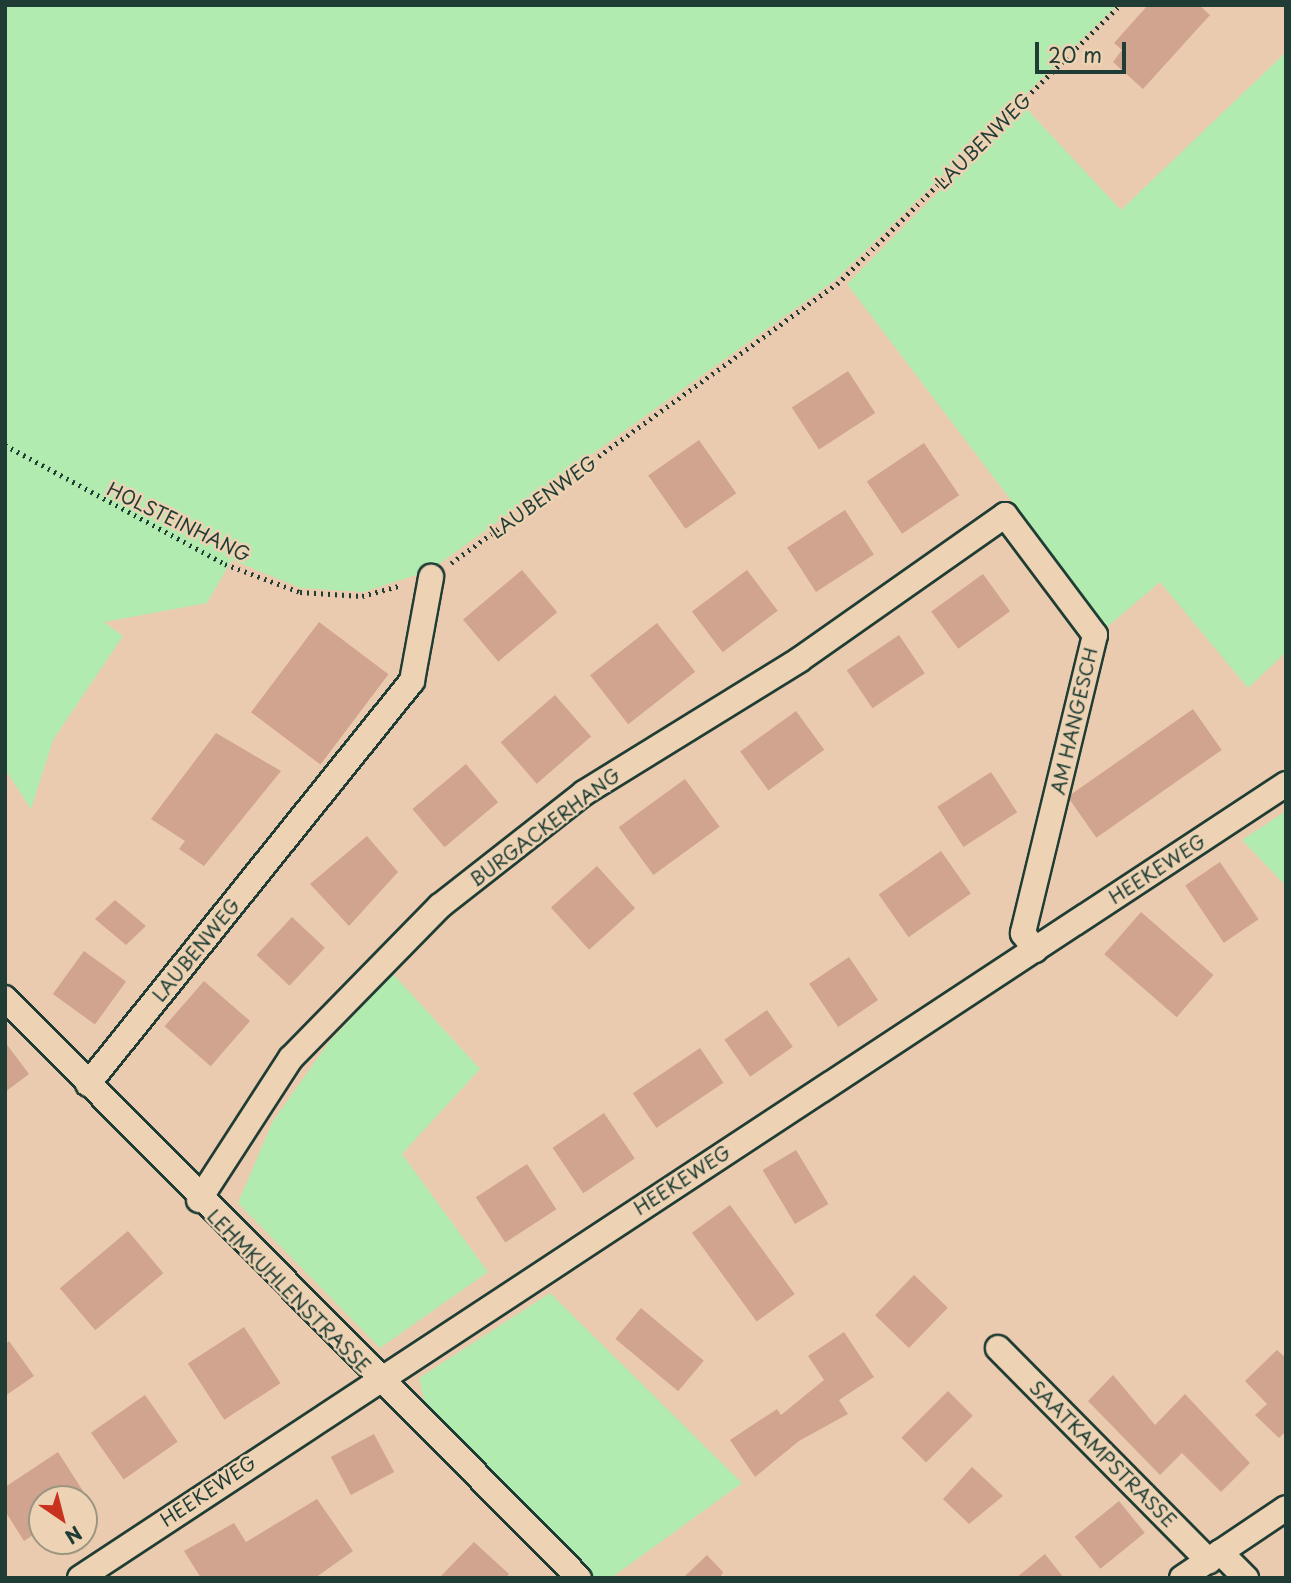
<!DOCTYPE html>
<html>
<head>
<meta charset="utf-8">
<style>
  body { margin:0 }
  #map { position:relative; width:1291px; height:1583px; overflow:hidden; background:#ebcbaf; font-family:"Playpen Sans",sans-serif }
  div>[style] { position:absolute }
  .green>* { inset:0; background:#b1ebaf }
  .building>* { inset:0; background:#d1a490; transform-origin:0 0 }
  .path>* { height:4.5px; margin-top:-2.25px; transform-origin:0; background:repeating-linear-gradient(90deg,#1f3d34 0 2px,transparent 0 7px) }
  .roads { filter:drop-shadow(2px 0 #1f3d34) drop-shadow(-2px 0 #1f3d34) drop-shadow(0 2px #1f3d34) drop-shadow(0 -2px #1f3d34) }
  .street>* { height:24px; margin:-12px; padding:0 12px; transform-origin:12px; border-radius:12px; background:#edd2b4 }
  span { translate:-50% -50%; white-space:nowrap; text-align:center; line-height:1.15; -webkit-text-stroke:5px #edd2b4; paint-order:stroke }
  .street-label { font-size:19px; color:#1f3d34 }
  .frame { position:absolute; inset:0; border:7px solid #1f3d34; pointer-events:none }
  .north { position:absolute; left:28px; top:1485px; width:70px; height:70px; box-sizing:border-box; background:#edd2b4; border:2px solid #9b9681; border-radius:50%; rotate:145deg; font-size:19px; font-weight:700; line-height:28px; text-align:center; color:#1f3d34 }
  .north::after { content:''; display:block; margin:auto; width:24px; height:32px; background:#c8321e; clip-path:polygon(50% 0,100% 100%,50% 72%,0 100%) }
  .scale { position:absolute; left:1035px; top:42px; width:91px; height:32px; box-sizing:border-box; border:4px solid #1f3d34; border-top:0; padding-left:9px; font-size:21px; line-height:24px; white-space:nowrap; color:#1f3d34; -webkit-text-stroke:5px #edd2b4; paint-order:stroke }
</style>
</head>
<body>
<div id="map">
  <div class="green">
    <div style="clip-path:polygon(5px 5px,1117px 5px,834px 281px,429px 571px,363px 592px,301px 588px,232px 560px,207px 603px,104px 622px,123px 636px,53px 740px,31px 809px,5px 769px)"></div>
    <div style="clip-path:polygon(1286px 52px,1286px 652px,1248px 688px,1160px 582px,1107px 627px,847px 284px,1024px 106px,1121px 210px)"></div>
    <div style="clip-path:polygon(1286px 811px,1286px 886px,1242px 840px)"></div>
    <div style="clip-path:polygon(393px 974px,480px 1069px,402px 1154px,488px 1272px,380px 1348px,238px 1203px,273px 1121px,329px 1042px)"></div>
    <div style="clip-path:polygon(550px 1293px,742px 1483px,611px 1578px,591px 1578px,425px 1403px,419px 1378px)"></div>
  </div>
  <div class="building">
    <div style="clip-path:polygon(1148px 5px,1199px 5px,1210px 15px,1143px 89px,1113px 62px,1122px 50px,1114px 43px)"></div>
    <div style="left:848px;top:371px;width:50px;height:67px;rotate:57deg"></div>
    <div style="left:699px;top:440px;width:65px;height:62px;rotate:55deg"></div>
    <div style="left:924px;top:443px;width:63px;height:69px;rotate:56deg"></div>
    <div style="left:845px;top:510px;width:53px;height:69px;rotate:57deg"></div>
    <div style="left:522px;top:570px;width:55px;height:77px;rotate:50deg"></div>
    <div style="left:747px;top:570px;width:51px;height:69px;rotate:53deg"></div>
    <div style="left:983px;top:574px;width:46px;height:64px;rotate:54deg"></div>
    <div style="left:319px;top:622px;width:87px;height:113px;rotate:37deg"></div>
    <div style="left:657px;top:623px;width:62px;height:85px;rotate:52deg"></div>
    <div style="left:899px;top:635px;width:46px;height:63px;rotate:56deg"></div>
    <div style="left:555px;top:695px;width:55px;height:72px;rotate:49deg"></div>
    <div style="left:1193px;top:709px;width:50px;height:153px;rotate:55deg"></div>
    <div style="left:796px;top:711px;width:48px;height:69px;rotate:54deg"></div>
    <div style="clip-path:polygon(216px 733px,281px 771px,204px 866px,179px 849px,185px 841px,151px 819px)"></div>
    <div style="left:466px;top:764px;width:50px;height:70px;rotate:50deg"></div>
    <div style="left:991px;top:772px;width:48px;height:64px;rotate:57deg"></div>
    <div style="left:685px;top:779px;width:59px;height:82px;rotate:54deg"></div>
    <div style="clip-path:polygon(367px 836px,398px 872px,349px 926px,310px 884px)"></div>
    <div style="left:941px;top:851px;width:52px;height:76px;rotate:55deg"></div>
    <div style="left:1220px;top:862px;width:69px;height:42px;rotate:56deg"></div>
    <div style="left:597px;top:866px;width:57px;height:62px;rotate:48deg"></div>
    <div style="clip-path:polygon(115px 900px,146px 926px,126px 945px,95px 919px)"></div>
    <div style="left:1141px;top:912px;width:96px;height:56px;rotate:41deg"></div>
    <div style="left:292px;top:917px;width:45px;height:52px;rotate:43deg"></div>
    <div style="left:84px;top:951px;width:52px;height:53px;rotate:36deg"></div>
    <div style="left:849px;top:957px;width:52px;height:48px;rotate:56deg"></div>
    <div style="left:204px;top:981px;width:61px;height:60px;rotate:41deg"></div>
    <div style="left:767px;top:1010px;width:45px;height:52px;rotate:55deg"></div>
    <div style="clip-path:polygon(5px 1042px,29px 1074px,5px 1092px)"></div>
    <div style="left:700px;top:1048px;width:42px;height:81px;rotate:56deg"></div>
    <div style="left:604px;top:1113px;width:55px;height:62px;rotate:56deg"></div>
    <div style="left:796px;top:1150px;width:63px;height:39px;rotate:59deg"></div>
    <div style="left:527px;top:1164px;width:54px;height:61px;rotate:57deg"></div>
    <div style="left:730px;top:1205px;width:110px;height:47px;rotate:54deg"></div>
    <div style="left:128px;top:1231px;width:55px;height:89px;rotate:50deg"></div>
    <div style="left:914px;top:1275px;width:47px;height:56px;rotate:44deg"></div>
    <div style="left:641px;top:1308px;width:82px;height:40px;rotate:40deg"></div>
    <div style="left:244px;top:1327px;width:67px;height:67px;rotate:57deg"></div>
    <div style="clip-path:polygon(844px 1332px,874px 1377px,839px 1400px,848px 1414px,799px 1441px,755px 1477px,730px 1440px,777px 1409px,781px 1415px,824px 1380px,808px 1356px)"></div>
    <div style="clip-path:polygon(9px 1341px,34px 1376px,5px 1396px,5px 1344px)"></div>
    <div style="clip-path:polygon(1277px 1350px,1286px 1358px,1286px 1431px,1279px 1438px,1255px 1415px,1267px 1404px,1245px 1381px)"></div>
    <div style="clip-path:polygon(1113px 1375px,1155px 1425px,1185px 1394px,1250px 1463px,1221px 1492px,1182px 1453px,1160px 1475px,1088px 1401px)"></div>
    <div style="left:948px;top:1391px;width:35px;height:66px;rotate:45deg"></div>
    <div style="left:145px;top:1395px;width:57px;height:66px;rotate:55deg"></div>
    <div style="left:374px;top:1434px;width:43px;height:49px;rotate:62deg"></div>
    <div style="clip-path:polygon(58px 1452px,88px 1499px,42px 1499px,42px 1529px,24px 1541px,5px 1511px,5px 1487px)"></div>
    <div style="clip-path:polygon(972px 1467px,1003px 1496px,969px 1524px,943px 1499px)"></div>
    <div style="clip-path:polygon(317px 1499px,353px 1551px,315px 1578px,201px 1578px,184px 1551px,234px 1523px,246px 1542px)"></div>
    <div style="left:1119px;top:1501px;width:41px;height:57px;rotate:51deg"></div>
    <div style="clip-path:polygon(474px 1542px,509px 1574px,506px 1578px,441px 1576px)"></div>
    <div style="clip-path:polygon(1045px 1554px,1064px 1578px,1016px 1578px)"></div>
    <div style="clip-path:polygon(707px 1555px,723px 1572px,720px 1578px,683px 1578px)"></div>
  </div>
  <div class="path">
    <div style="left:5px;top:445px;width:250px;rotate:28.4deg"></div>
    <div style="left:225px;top:564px;width:80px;rotate:20.5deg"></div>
    <div style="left:300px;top:592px;width:62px;rotate:3.7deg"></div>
    <div style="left:362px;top:596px;width:41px;rotate:-15.4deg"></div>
    <div style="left:451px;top:563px;width:476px;rotate:-35.9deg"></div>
    <div style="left:837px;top:284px;width:397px;rotate:-44.6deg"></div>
  </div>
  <div class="roads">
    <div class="street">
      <div style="left:5px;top:998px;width:816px;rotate:45.3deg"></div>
      <div style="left:88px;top:1084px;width:517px;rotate:-51.2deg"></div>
      <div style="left:412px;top:681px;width:106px;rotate:-79.6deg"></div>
      <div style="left:199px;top:1200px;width:169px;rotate:-57.1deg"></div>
      <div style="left:291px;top:1058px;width:213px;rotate:-45.6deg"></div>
      <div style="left:440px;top:906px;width:183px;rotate:-38.1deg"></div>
      <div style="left:584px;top:793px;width:253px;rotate:-31.7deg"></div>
      <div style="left:799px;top:660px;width:252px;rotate:-35.1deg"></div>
      <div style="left:1005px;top:515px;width:150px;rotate:53.1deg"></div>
      <div style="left:1095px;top:635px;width:307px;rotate:103.6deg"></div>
      <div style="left:1023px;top:933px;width:21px;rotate:55deg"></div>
      <div style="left:998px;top:1348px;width:300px;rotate:45.3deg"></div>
      <div style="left:1220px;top:1552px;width:37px;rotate:45deg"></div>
      <div style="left:80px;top:1578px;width:1444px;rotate:-33.36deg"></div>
      <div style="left:1182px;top:1578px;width:125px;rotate:-33.9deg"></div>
    </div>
  </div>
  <div class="street-label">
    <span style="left:983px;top:141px;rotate:-45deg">LAUBENWEG</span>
    <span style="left:543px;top:497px;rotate:-36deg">LAUBENWEG</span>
    <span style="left:179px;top:522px;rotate:26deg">HOLSTEINHANG</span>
    <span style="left:1074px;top:721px;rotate:-77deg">AM HANGESCH</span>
    <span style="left:545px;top:827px;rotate:-37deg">BURGACKERHANG</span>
    <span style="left:1157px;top:869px;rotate:-33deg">HEEKEWEG</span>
    <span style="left:196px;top:950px;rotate:-51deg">LAUBENWEG</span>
    <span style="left:682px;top:1180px;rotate:-33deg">HEEKEWEG</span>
    <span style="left:289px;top:1291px;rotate:45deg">LEHMKUHLENSTRASSE</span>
    <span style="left:1103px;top:1454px;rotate:45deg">SAATKAMPSTRASSE</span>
    <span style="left:208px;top:1491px;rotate:-34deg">HEEKEWEG</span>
  </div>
  <div class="frame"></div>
  <div class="north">N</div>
  <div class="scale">20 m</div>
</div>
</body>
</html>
